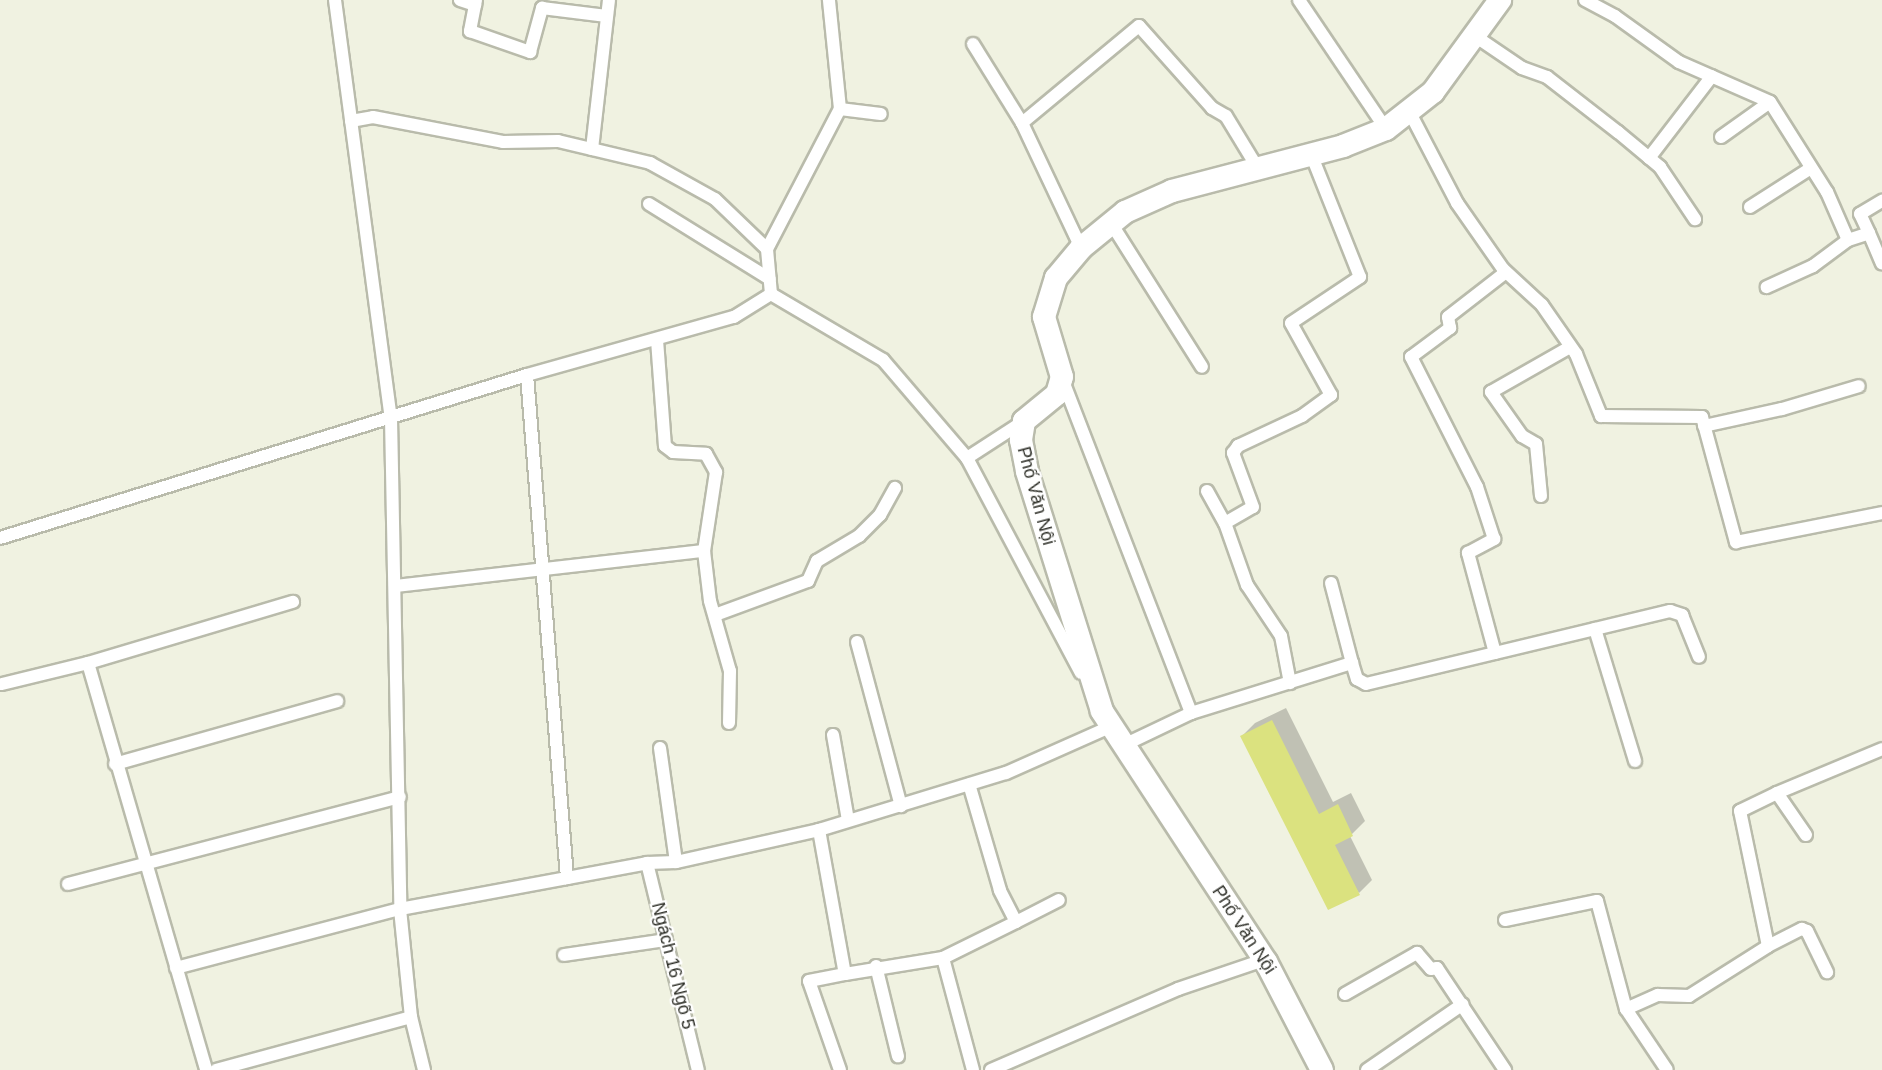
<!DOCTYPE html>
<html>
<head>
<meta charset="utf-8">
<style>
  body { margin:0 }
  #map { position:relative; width:1882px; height:1070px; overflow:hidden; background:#f0f2e1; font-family:Arial,sans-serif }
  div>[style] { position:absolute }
  .shadow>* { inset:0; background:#0003 }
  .building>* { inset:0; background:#dbe27f }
  .roads { filter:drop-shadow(2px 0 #b9bbab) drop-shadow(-2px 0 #b9bbab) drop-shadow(0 2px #b9bbab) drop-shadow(0 -2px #b9bbab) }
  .service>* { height:12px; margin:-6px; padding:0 6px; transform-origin:6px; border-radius:6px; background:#fff }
  .minor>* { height:22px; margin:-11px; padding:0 11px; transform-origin:11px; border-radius:11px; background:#fff }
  span { translate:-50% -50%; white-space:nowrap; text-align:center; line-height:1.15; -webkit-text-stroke:4.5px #fff; paint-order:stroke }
  .street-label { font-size:18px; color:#2f3029 }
</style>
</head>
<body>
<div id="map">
  <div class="shadow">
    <div style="clip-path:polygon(1286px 708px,1333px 802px,1351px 793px,1365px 821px,1350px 836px,1372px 880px,1359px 893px,1242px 736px,1255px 723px)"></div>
  </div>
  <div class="building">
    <div style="clip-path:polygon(1272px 720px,1319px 814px,1338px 804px,1353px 836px,1335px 845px,1360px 895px,1328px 910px,1240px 736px)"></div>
  </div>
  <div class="roads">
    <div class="service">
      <div style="left:335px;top:0;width:422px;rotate:82.4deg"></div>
      <div style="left:391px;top:418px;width:491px;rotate:88.9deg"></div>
      <div style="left:400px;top:909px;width:109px;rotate:84.2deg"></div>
      <div style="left:411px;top:1017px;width:55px;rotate:76.2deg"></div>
      <div style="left:460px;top:0;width:16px;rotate:18deg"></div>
      <div style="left:476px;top:0;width:32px;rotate:101deg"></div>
      <div style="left:470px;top:31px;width:64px;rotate:19.3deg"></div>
      <div style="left:530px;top:52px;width:46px;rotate:-74.7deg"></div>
      <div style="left:542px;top:8px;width:65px;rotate:7deg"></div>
      <div style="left:1299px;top:0;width:156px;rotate:56deg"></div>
      <div style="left:1585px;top:0;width:34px;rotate:28deg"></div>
      <div style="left:1615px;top:16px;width:79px;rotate:35.7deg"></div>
      <div style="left:1679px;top:62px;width:99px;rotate:23.7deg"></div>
      <div style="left:1770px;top:102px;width:107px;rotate:57.7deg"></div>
      <div style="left:1827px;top:192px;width:52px;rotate:66.4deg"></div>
      <div style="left:1848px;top:240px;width:44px;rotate:143.4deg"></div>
      <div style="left:1813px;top:266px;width:51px;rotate:155.5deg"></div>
      <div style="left:1472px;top:34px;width:60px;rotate:34.2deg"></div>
      <div style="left:1522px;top:68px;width:27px;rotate:20deg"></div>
      <div style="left:1547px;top:77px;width:90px;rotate:37.8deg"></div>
      <div style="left:1618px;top:132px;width:55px;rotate:39.8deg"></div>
      <div style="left:1660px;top:167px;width:63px;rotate:56.1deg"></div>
      <div style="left:973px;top:44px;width:93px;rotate:58.2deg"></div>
      <div style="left:1022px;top:123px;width:138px;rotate:64.7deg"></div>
      <div style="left:840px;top:109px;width:41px;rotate:7deg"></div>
      <div style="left:1409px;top:111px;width:104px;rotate:62.4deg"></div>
      <div style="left:1457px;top:203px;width:80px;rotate:55.1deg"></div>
      <div style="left:1503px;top:269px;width:53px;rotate:42.7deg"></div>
      <div style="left:1542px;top:305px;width:60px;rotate:55.2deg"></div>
      <div style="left:1576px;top:354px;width:67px;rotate:68deg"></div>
      <div style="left:1601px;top:416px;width:101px;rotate:0.6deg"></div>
      <div style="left:1702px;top:417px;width:130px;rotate:74.8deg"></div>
      <div style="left:1736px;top:542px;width:149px;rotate:-11.2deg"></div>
      <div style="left:351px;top:121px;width:22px;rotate:-10deg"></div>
      <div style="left:373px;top:117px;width:132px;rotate:10.9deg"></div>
      <div style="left:503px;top:142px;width:55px;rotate:-1deg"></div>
      <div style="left:558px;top:141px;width:95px;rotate:13.4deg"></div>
      <div style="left:650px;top:163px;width:74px;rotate:29deg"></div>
      <div style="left:715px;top:199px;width:72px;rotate:43.9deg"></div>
      <div style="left:1022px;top:123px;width:152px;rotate:-39.7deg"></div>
      <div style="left:1139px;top:26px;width:110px;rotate:48.3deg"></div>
      <div style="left:1212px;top:108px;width:16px;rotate:30deg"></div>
      <div style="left:1226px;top:116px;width:60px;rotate:58.7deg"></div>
      <div style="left:1721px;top:137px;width:60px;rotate:-35.5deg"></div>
      <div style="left:592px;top:149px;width:150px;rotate:-83.5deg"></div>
      <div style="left:1649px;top:158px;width:103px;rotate:-52.5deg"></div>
      <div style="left:649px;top:204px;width:142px;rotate:31.8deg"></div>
      <div style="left:1750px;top:207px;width:72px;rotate:-32.6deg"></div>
      <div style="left:1111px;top:223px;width:170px;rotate:57.7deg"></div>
      <div style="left:1869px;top:233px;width:21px;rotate:-115deg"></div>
      <div style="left:1860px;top:214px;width:26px;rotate:-31deg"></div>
      <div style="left:1848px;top:240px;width:22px;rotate:-18deg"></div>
      <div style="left:1869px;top:233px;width:33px;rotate:67deg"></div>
      <div style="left:771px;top:294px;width:45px;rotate:-95.1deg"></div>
      <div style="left:767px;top:249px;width:158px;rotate:-62.5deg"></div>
      <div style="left:840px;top:109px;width:110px;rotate:-95.8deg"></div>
      <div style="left:657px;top:340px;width:106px;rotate:85.7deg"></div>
      <div style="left:665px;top:446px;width:10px;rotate:37deg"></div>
      <div style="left:673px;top:452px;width:33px;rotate:3deg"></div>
      <div style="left:706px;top:454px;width:21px;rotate:61deg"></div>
      <div style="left:716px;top:472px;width:80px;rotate:98.6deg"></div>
      <div style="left:704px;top:551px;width:50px;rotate:83.2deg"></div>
      <div style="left:710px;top:601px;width:73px;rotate:74.1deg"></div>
      <div style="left:730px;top:671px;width:52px;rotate:91.1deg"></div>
      <div style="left:527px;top:375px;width:505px;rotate:85.45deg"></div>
      <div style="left:1063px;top:381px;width:356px;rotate:68.9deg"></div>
      <div style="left:1704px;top:426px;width:80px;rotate:-12.3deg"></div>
      <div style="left:1782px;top:409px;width:80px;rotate:-16.6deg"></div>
      <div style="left:967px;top:458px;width:68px;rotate:-33deg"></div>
      <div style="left:1207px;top:491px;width:37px;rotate:61deg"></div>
      <div style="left:1225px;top:523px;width:66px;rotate:70.5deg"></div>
      <div style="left:1247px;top:585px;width:61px;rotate:56.3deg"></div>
      <div style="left:1281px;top:636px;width:48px;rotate:79.2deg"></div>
      <div style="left:1541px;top:496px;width:52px;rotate:-95.5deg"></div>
      <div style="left:1536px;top:444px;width:16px;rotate:-150deg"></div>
      <div style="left:1522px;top:436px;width:54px;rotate:-125.2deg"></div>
      <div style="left:1491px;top:392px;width:91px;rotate:-29.7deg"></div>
      <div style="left:1225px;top:523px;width:32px;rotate:-30deg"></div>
      <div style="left:1253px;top:507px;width:58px;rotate:-110.3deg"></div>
      <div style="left:1233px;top:453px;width:9px;rotate:-54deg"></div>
      <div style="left:1238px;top:446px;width:71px;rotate:-25.1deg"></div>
      <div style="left:1302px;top:416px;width:36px;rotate:-36deg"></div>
      <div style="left:1331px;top:395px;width:82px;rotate:-119.1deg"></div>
      <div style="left:1291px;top:323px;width:83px;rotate:-33.7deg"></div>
      <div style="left:1360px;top:277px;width:132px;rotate:-111.7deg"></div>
      <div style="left:0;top:538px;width:552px;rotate:-17.19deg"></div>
      <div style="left:527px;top:375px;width:215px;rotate:-15.7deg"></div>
      <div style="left:734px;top:317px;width:44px;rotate:-31.9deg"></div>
      <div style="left:771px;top:294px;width:130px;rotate:30.5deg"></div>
      <div style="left:883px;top:360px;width:129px;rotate:49.4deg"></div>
      <div style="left:967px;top:458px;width:243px;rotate:62.1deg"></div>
      <div style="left:1331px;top:583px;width:83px;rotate:75.3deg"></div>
      <div style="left:395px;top:586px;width:311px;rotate:-6.5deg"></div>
      <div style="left:715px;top:615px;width:99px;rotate:-20.1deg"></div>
      <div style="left:808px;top:581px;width:22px;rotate:-66deg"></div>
      <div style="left:817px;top:561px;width:49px;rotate:-30.8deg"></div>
      <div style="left:859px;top:536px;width:30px;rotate:-45deg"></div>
      <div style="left:880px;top:515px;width:31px;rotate:-61deg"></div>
      <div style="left:1595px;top:629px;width:138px;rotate:73.1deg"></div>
      <div style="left:857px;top:642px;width:170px;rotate:75deg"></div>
      <div style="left:1495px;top:653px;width:104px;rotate:-105.1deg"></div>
      <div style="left:1468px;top:553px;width:30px;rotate:-28deg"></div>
      <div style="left:1494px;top:539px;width:55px;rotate:-108.1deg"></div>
      <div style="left:1477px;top:487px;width:146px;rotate:-116.9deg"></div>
      <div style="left:1411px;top:357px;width:49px;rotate:-36.6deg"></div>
      <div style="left:1450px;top:328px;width:11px;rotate:-100deg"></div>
      <div style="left:1448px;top:317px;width:73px;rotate:-37.8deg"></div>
      <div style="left:88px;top:663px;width:424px;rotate:73.8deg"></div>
      <div style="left:2px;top:684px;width:89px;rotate:-13.7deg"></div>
      <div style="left:88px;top:663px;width:214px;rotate:-16.6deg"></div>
      <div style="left:833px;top:735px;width:86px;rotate:80deg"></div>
      <div style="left:1124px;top:745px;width:74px;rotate:-25.5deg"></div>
      <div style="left:1191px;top:713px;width:169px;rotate:-17.3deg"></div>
      <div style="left:1352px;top:663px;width:17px;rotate:73deg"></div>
      <div style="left:1357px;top:679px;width:10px;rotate:29deg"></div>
      <div style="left:1366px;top:684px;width:313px;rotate:-13.5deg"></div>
      <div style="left:1670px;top:611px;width:13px;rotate:18deg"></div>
      <div style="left:1682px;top:615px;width:45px;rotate:68deg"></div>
      <div style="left:660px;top:748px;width:115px;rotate:82deg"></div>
      <div style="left:115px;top:764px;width:231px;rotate:-15.8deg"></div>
      <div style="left:1777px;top:793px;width:114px;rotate:-22.7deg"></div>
      <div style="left:819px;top:830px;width:146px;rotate:79.8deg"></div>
      <div style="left:845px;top:974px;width:99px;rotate:-9.3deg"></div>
      <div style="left:943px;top:958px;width:81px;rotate:-26.3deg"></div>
      <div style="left:1016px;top:922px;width:36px;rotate:-117deg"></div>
      <div style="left:1000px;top:890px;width:110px;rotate:-106.3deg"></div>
      <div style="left:647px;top:863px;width:213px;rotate:76.2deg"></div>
      <div style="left:68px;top:884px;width:343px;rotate:-14.7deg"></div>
      <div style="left:1505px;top:920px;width:94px;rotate:-11.7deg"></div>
      <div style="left:1597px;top:901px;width:112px;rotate:75deg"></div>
      <div style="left:1626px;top:1009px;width:73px;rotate:56.1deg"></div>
      <div style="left:1016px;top:922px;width:48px;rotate:-27.1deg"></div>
      <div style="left:1768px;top:946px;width:38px;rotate:-27deg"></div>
      <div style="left:1802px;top:929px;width:5px;rotate:22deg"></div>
      <div style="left:1807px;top:931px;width:46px;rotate:64deg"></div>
      <div style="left:564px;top:955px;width:103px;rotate:-8.4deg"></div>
      <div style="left:943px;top:958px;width:116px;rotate:75deg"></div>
      <div style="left:876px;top:966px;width:93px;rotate:76.3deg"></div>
      <div style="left:176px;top:968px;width:232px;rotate:-14.8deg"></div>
      <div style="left:400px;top:909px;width:251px;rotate:-10.5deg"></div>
      <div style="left:647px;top:863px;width:29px;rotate:-2deg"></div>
      <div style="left:676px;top:862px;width:147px;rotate:-12.6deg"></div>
      <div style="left:819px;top:830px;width:195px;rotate:-17deg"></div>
      <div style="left:1006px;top:773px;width:116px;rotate:-23.9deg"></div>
      <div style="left:1345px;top:994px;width:83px;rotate:-29.7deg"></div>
      <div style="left:1417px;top:953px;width:21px;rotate:49deg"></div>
      <div style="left:1431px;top:969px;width:6px;rotate:-9deg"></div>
      <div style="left:1437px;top:968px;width:123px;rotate:56.3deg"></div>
      <div style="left:1626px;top:1009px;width:35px;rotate:-24deg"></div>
      <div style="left:1658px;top:995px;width:31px;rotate:2deg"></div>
      <div style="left:1689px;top:996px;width:93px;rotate:-32.3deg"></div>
      <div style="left:1768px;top:946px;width:138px;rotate:-101.7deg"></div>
      <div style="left:1740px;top:811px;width:41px;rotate:-25.9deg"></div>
      <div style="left:1777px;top:793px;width:51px;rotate:55.4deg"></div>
      <div style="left:216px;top:1070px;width:202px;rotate:-15.2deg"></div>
      <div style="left:840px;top:1070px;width:94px;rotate:-109.2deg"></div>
      <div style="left:809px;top:981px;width:37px;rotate:-11deg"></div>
      <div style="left:991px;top:1070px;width:204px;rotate:-23.4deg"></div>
      <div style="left:1178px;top:989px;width:81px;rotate:-18.7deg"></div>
      <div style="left:1367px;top:1070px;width:116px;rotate:-34.5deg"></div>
    </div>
    <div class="minor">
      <div style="left:1322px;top:1070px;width:122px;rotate:-117.4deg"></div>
      <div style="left:1266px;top:962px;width:300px;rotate:-123.2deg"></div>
      <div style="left:1102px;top:711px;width:251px;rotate:-107.4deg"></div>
      <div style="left:1027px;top:471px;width:32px;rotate:-101deg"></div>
      <div style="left:1021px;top:440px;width:19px;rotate:-81deg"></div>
      <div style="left:1024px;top:421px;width:43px;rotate:-39.3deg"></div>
      <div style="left:1057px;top:394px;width:18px;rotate:-74deg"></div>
      <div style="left:1062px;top:377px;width:63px;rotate:-106.7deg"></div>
      <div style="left:1044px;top:317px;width:41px;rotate:-72.9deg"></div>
      <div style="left:1056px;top:278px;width:39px;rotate:-50deg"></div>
      <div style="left:1081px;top:248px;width:57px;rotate:-39.3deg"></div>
      <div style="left:1125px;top:212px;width:51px;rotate:-24.1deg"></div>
      <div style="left:1172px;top:191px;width:177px;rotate:-14.7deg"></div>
      <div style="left:1343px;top:146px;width:46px;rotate:-21.6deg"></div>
      <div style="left:1386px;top:129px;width:60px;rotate:-38.2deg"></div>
      <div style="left:1433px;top:92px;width:114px;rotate:-53.9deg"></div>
    </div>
  </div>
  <div class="street-label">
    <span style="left:1036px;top:496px;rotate:75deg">Phố Văn Nội</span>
    <span style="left:1244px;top:930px;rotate:57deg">Phố Văn Nội</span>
    <span style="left:673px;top:966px;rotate:76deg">Ngách 16 Ngõ 5</span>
  </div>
</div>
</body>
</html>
